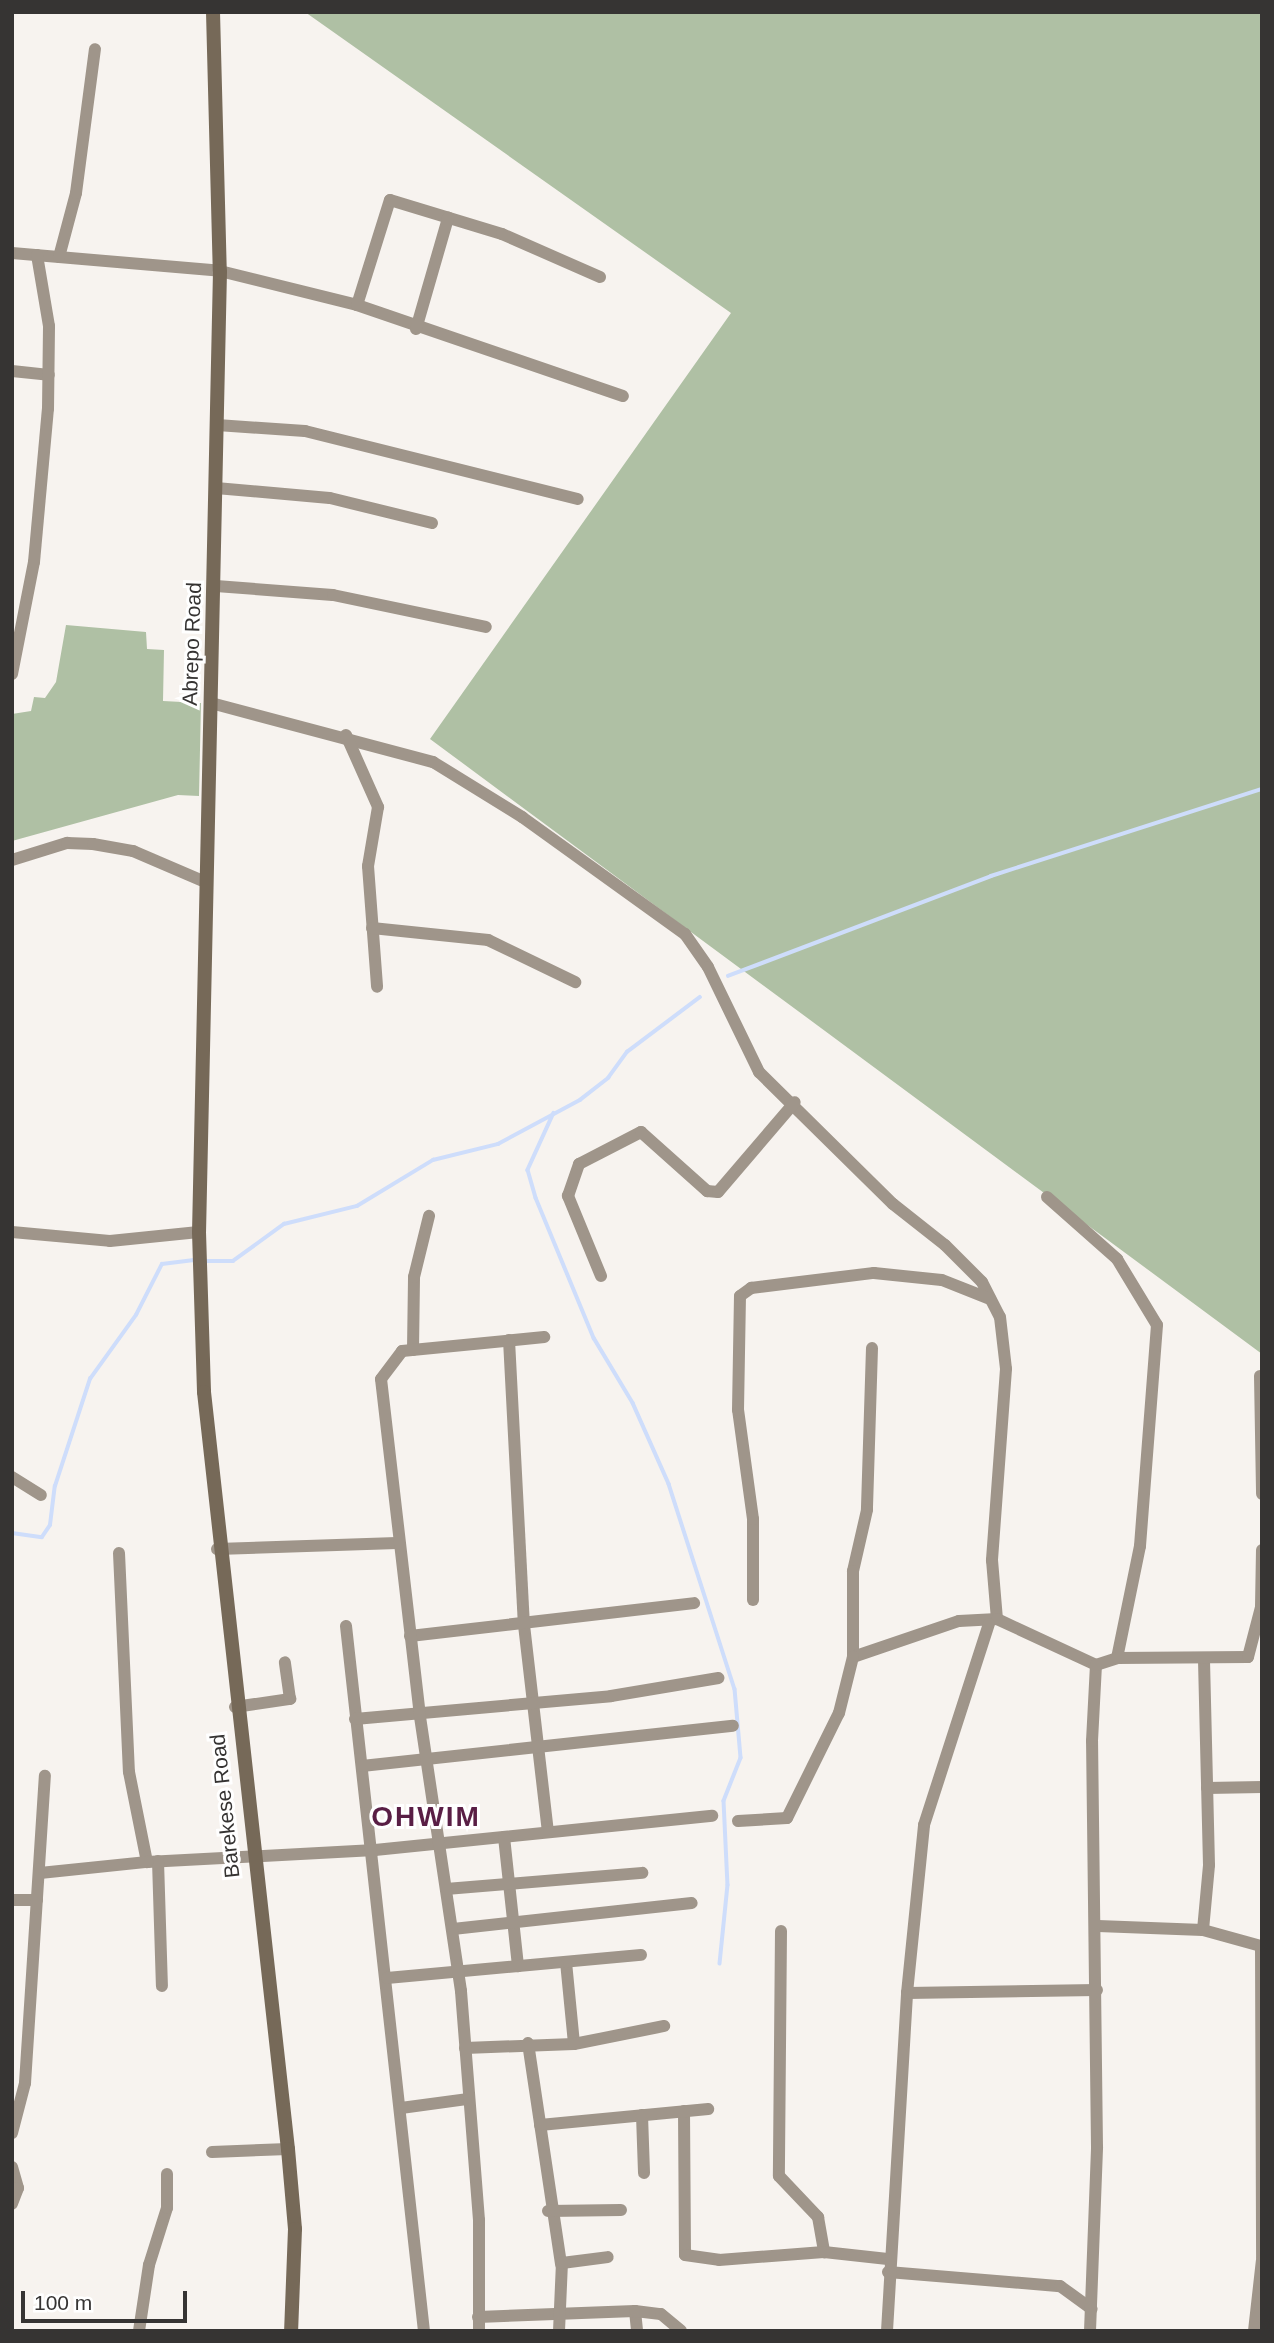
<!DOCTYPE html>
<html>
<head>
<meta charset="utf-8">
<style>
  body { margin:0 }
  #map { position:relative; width:1274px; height:2343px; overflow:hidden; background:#f7f3ef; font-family:Arial,sans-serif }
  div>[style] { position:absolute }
  .forest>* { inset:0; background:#afc0a4 }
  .stream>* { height:3.5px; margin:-1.75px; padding:0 1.75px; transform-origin:1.75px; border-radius:1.75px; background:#ceddfb }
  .minor>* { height:12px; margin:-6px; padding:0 6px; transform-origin:6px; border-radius:6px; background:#9f958a }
  .secondary>* { height:14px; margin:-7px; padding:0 7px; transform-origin:7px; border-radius:7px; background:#766958 }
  span { translate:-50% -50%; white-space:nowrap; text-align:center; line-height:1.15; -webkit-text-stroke:6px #fff; paint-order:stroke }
  .street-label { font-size:21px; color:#363433 }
  .district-label { font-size:28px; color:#591e45; font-weight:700; letter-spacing:2px }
  .frame { position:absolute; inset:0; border:14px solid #363433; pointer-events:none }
  .scale { position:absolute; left:21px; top:2291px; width:166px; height:32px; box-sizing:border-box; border:4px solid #363433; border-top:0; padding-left:9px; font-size:21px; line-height:24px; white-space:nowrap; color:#363433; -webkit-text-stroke:5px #fff; paint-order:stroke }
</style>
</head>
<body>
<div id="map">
  <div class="forest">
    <div style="clip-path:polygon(305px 12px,1262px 12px,1262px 1354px,430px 739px,731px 313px)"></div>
    <div style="clip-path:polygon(66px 625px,146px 632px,147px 649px,164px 650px,163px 701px,201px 703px,199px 796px,178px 795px,12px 841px,12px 714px,31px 711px,34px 697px,45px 698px,56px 682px)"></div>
  </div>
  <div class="stream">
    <div style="left:728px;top:976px;width:281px;rotate:-20.8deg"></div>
    <div style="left:991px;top:876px;width:285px;rotate:-17.8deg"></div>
    <div style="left:554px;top:1113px;width:63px;rotate:114.5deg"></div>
    <div style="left:528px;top:1170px;width:29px;rotate:74deg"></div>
    <div style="left:536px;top:1198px;width:152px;rotate:67.5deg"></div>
    <div style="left:594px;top:1338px;width:76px;rotate:59deg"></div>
    <div style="left:633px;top:1403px;width:89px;rotate:66deg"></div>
    <div style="left:669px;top:1484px;width:215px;rotate:72.2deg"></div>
    <div style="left:735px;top:1689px;width:69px;rotate:85deg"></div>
    <div style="left:741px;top:1758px;width:46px;rotate:111.6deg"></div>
    <div style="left:724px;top:1801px;width:84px;rotate:87.3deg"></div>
    <div style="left:728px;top:1885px;width:79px;rotate:95.8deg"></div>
    <div style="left:203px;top:1261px;width:30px"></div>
    <div style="left:233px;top:1261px;width:63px;rotate:-36deg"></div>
    <div style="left:284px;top:1224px;width:75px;rotate:-13.9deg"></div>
    <div style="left:357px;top:1206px;width:89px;rotate:-31.2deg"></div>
    <div style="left:433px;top:1160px;width:67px;rotate:-13.8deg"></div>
    <div style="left:498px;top:1144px;width:93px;rotate:-28.2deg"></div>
    <div style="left:580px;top:1100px;width:36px;rotate:-38deg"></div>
    <div style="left:608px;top:1078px;width:32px;rotate:-54deg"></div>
    <div style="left:627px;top:1052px;width:91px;rotate:-37deg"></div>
    <div style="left:12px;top:1533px;width:30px;rotate:8deg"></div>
    <div style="left:42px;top:1537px;width:14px;rotate:-56deg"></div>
    <div style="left:50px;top:1525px;width:39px;rotate:-83deg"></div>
    <div style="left:55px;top:1486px;width:113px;rotate:-71.9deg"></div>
    <div style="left:90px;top:1379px;width:79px;rotate:-54.3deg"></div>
    <div style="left:136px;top:1315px;width:57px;rotate:-63deg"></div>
    <div style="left:162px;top:1264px;width:34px;rotate:-7deg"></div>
  </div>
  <div class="minor">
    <div style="left:12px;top:253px;width:209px;rotate:4.9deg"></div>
    <div style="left:220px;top:271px;width:141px;rotate:13.9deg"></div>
    <div style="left:357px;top:305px;width:281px;rotate:18.9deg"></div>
    <div style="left:59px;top:257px;width:66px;rotate:-75.1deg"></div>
    <div style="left:76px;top:193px;width:145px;rotate:-82.5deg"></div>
    <div style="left:357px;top:305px;width:110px;rotate:-72.6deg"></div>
    <div style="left:390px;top:200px;width:117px;rotate:16.9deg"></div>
    <div style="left:502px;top:234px;width:107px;rotate:23.7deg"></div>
    <div style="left:416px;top:329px;width:116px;rotate:-73.9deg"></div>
    <div style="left:12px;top:371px;width:37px;rotate:6deg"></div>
    <div style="left:217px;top:425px;width:88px;rotate:3.9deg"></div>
    <div style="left:305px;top:431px;width:281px;rotate:14deg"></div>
    <div style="left:216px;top:488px;width:114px;rotate:5deg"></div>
    <div style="left:330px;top:498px;width:105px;rotate:13.8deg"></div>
    <div style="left:216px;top:586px;width:117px;rotate:4.4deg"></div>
    <div style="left:333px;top:595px;width:156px;rotate:11.8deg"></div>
    <div style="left:12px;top:674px;width:114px;rotate:-78.9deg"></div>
    <div style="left:34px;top:562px;width:154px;rotate:-84.8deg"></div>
    <div style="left:48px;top:409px;width:83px;rotate:-89.3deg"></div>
    <div style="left:49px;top:326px;width:72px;rotate:-99.6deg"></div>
    <div style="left:211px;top:703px;width:230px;rotate:14.9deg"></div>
    <div style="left:433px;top:762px;width:105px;rotate:31.7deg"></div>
    <div style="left:522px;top:817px;width:201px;rotate:35.7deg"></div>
    <div style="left:685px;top:934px;width:40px;rotate:55.1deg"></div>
    <div style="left:708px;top:967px;width:117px;rotate:64.1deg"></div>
    <div style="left:759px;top:1072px;width:188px;rotate:44.6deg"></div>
    <div style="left:893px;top:1204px;width:66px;rotate:38.3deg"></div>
    <div style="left:945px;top:1245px;width:52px;rotate:45deg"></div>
    <div style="left:982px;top:1282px;width:39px;rotate:63deg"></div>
    <div style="left:1000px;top:1317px;width:52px;rotate:83.4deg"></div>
    <div style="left:1006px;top:1369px;width:192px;rotate:94.2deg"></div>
    <div style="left:992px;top:1560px;width:59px;rotate:85.2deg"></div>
    <div style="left:346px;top:735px;width:79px;rotate:66deg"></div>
    <div style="left:378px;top:807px;width:60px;rotate:99.6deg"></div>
    <div style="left:368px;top:866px;width:121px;rotate:85.7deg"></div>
    <div style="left:12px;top:860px;width:58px;rotate:-17.2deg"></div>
    <div style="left:67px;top:843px;width:26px;rotate:2deg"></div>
    <div style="left:93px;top:844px;width:41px;rotate:9.9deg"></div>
    <div style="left:133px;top:851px;width:78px;rotate:23.3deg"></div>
    <div style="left:372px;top:928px;width:117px;rotate:5.9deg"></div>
    <div style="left:488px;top:940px;width:97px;rotate:25.8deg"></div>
    <div style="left:1047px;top:1197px;width:94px;rotate:41.5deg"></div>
    <div style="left:1117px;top:1259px;width:77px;rotate:58.8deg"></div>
    <div style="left:1157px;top:1325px;width:222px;rotate:94.4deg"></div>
    <div style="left:1140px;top:1546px;width:114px;rotate:101.6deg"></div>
    <div style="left:12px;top:1232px;width:98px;rotate:5.2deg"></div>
    <div style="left:110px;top:1241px;width:89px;rotate:-5.8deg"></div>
    <div style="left:601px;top:1276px;width:87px;rotate:-112.4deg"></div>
    <div style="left:568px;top:1196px;width:34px;rotate:-71deg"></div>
    <div style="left:579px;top:1164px;width:70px;rotate:-27.3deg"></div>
    <div style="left:641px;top:1132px;width:89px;rotate:41.8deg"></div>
    <div style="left:707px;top:1191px;width:11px;rotate:5deg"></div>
    <div style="left:718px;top:1192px;width:118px;rotate:-49.5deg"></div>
    <div style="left:509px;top:1340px;width:285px;rotate:87deg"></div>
    <div style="left:524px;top:1625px;width:208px;rotate:83.4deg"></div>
    <div style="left:872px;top:1348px;width:162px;rotate:91.8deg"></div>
    <div style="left:867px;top:1510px;width:63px;rotate:102.9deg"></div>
    <div style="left:853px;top:1571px;width:86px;rotate:90deg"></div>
    <div style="left:853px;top:1657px;width:112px;rotate:-18.8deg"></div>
    <div style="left:959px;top:1621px;width:38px;rotate:-3deg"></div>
    <div style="left:997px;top:1619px;width:109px;rotate:24.9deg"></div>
    <div style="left:413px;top:1350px;width:73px;rotate:-89.2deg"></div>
    <div style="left:414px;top:1277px;width:63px;rotate:-76.2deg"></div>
    <div style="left:1260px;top:1376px;width:118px;rotate:89deg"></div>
    <div style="left:12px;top:1477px;width:34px;rotate:32deg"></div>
    <div style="left:217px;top:1549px;width:180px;rotate:-1.9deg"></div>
    <div style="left:119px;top:1553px;width:219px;rotate:87.4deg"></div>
    <div style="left:129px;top:1772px;width:92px;rotate:78.7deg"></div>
    <div style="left:147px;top:1862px;width:228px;rotate:-3deg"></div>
    <div style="left:375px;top:1850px;width:339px;rotate:-5.8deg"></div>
    <div style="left:753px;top:1600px;width:81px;rotate:-90deg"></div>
    <div style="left:753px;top:1519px;width:110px;rotate:-97.8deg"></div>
    <div style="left:738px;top:1410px;width:114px;rotate:-89deg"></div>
    <div style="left:740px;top:1296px;width:14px;rotate:-36deg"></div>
    <div style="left:751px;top:1288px;width:124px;rotate:-7deg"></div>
    <div style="left:874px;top:1273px;width:68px;rotate:5.9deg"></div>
    <div style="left:942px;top:1280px;width:52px;rotate:21.6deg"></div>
    <div style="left:346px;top:1626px;width:709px;rotate:83.69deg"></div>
    <div style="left:410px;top:1636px;width:286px;rotate:-6.6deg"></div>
    <div style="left:235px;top:1707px;width:56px;rotate:-8.3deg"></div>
    <div style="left:290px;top:1699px;width:37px;rotate:-98deg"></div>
    <div style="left:355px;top:1719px;width:257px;rotate:-5.1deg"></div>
    <div style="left:611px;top:1696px;width:109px;rotate:-9.5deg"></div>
    <div style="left:362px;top:1766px;width:373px;rotate:-6.2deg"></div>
    <div style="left:1207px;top:1788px;width:55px;rotate:-1deg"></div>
    <div style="left:738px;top:1821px;width:49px;rotate:-3.5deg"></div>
    <div style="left:787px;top:1818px;width:117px;rotate:-63.7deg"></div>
    <div style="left:839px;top:1713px;width:58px;rotate:-76deg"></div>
    <div style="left:504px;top:1837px;width:130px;rotate:83.8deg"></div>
    <div style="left:158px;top:1861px;width:125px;rotate:88.2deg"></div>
    <div style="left:40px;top:1873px;width:108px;rotate:-5.9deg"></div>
    <div style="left:446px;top:1889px;width:197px;rotate:-4.7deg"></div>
    <div style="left:12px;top:1900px;width:25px"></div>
    <div style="left:1098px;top:1926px;width:105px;rotate:2.2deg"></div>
    <div style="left:1203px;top:1930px;width:60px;rotate:15.4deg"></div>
    <div style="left:1261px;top:1946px;width:312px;rotate:89.8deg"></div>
    <div style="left:453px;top:1929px;width:240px;rotate:-6.2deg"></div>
    <div style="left:1203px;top:1930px;width:65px;rotate:-84.7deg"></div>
    <div style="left:1209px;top:1865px;width:206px;rotate:-91.4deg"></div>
    <div style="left:781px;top:1931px;width:245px;rotate:90.5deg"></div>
    <div style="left:779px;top:2176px;width:57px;rotate:46.4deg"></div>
    <div style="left:818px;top:2217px;width:36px;rotate:80deg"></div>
    <div style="left:566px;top:1962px;width:82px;rotate:84.4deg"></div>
    <div style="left:387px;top:1978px;width:255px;rotate:-5.2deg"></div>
    <div style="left:907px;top:1993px;width:190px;rotate:-0.9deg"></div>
    <div style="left:528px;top:2043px;width:224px;rotate:81.5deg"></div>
    <div style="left:465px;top:2048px;width:109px;rotate:-2.1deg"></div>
    <div style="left:574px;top:2044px;width:92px;rotate:-11.3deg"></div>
    <div style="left:401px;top:2108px;width:68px;rotate:-7.7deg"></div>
    <div style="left:684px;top:2111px;width:144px;rotate:89.6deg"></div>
    <div style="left:685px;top:2255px;width:34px;rotate:8deg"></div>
    <div style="left:719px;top:2260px;width:105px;rotate:-4.4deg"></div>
    <div style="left:824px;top:2252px;width:64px;rotate:6.2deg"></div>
    <div style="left:642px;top:2115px;width:58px;rotate:88deg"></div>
    <div style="left:540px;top:2125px;width:169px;rotate:-5.4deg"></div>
    <div style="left:12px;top:2133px;width:52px;rotate:-75.4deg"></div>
    <div style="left:25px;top:2083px;width:308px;rotate:-86.3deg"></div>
    <div style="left:212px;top:2152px;width:76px;rotate:-2.3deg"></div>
    <div style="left:12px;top:2167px;width:22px;rotate:74deg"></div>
    <div style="left:18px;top:2188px;width:17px;rotate:111deg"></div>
    <div style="left:548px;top:2211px;width:73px;rotate:-0.8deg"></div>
    <div style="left:888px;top:2272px;width:173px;rotate:4.7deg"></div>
    <div style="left:1060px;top:2286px;width:39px;rotate:36deg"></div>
    <div style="left:635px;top:2311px;width:20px;rotate:84deg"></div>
    <div style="left:478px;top:2317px;width:157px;rotate:-2.2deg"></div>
    <div style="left:635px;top:2311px;width:26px;rotate:7deg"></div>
    <div style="left:661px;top:2314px;width:26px;rotate:40deg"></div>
    <div style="left:139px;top:2331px;width:67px;rotate:-81.4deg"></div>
    <div style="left:149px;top:2265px;width:60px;rotate:-72.5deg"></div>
    <div style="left:167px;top:2208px;width:34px;rotate:-90deg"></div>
    <div style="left:479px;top:2331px;width:111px;rotate:-90deg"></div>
    <div style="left:479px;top:2220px;width:230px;rotate:-94.5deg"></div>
    <div style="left:461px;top:1991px;width:278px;rotate:-98.5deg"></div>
    <div style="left:420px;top:1716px;width:339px;rotate:-96.6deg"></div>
    <div style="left:381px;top:1379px;width:35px;rotate:-53deg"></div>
    <div style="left:402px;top:1351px;width:143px;rotate:-5.6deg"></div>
    <div style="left:559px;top:2331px;width:68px;rotate:-87.5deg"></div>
    <div style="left:562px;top:2263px;width:46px;rotate:-7.4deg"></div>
    <div style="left:887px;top:2331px;width:339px;rotate:-86.6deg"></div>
    <div style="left:907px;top:1993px;width:169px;rotate:-84.2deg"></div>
    <div style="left:924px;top:1825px;width:211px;rotate:-72.1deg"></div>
    <div style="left:1090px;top:2331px;width:184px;rotate:-87.8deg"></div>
    <div style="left:1097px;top:2147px;width:406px;rotate:-90.7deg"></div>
    <div style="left:1092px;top:1741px;width:76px;rotate:-87deg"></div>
    <div style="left:1096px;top:1665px;width:22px;rotate:-18deg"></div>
    <div style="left:1117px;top:1658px;width:131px;rotate:-0.4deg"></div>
    <div style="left:1248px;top:1657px;width:52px;rotate:-75.4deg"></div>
    <div style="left:1261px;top:1607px;width:57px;rotate:-89deg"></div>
    <div style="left:1254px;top:2331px;width:71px;rotate:-83.6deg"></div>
  </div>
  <div class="secondary">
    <div style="left:213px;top:12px;width:259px;rotate:88.5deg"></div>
    <div style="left:220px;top:271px;width:961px;rotate:91.25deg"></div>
    <div style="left:199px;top:1232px;width:160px;rotate:88.2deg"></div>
    <div style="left:204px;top:1392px;width:762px;rotate:83.67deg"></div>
    <div style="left:288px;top:2149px;width:80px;rotate:85deg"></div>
    <div style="left:295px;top:2229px;width:102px;rotate:92.2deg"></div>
  </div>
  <div class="street-label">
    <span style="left:192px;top:644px;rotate:-88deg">Abrepo Road</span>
    <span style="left:225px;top:1806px;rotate:-96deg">Barekese Road</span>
  </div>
  <div class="district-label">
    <span style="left:426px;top:1817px">OHWIM</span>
  </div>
  <div class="frame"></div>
  <div class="scale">100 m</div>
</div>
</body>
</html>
